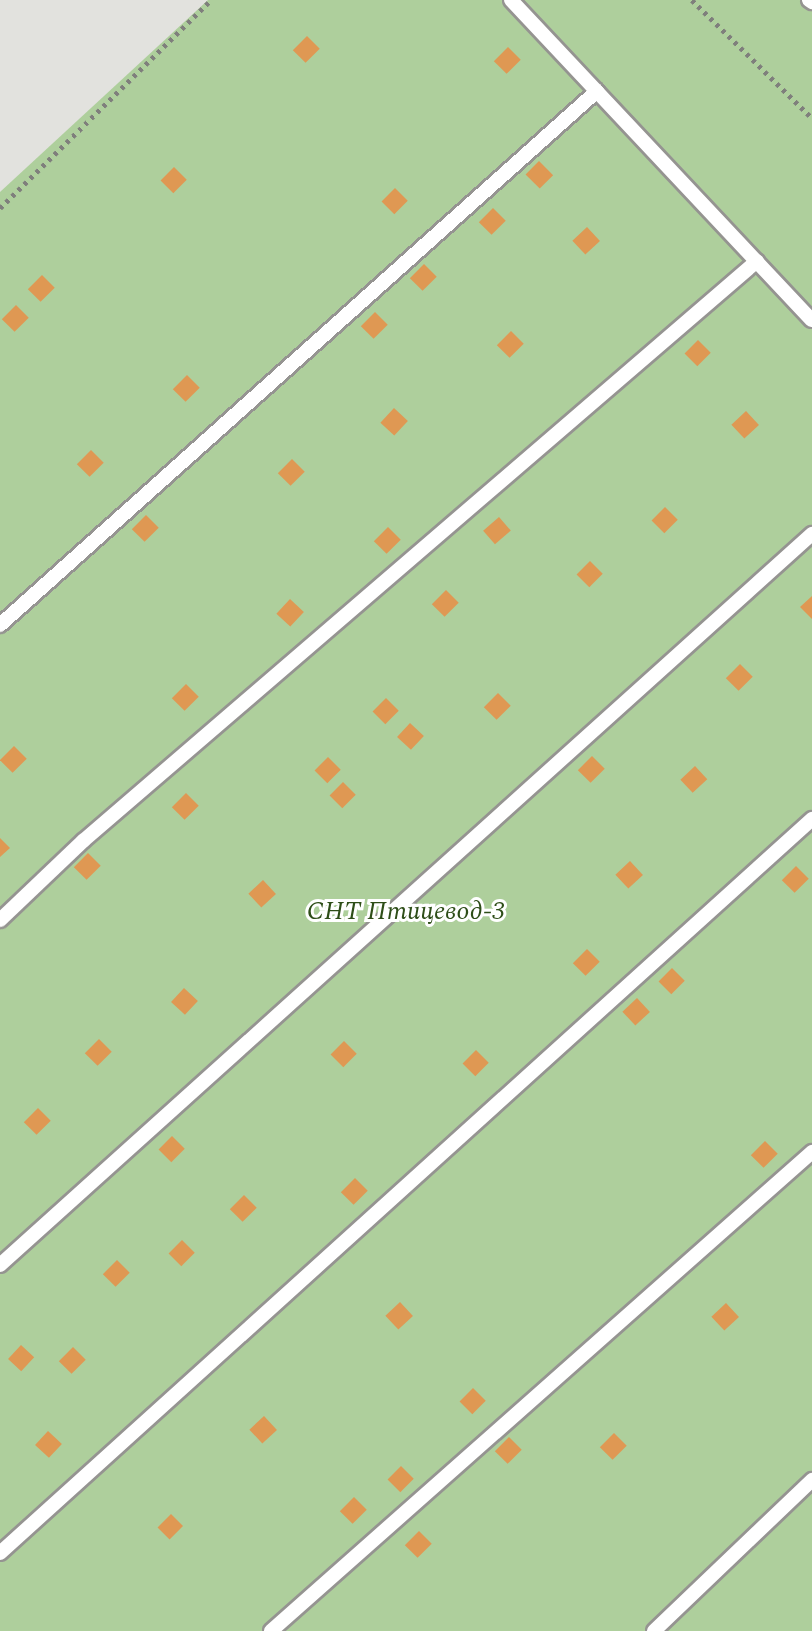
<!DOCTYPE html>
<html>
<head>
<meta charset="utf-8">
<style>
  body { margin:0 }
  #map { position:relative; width:812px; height:1631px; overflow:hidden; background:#e2e2de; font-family:Spectral,serif }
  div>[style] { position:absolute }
  .green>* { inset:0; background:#aecf9c }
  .building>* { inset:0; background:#df9853; transform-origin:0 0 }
  .path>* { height:4.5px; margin-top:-2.25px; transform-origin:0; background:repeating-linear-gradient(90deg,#7f7f7c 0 3.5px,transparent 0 8.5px) }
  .roads { filter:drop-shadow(2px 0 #959491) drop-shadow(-2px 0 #959491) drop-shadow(0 2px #959491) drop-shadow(0 -2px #959491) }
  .lane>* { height:14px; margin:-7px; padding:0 7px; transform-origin:7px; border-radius:7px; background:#fff }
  span { translate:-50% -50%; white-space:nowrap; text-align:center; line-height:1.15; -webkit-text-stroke:6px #fff; paint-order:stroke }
  .park-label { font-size:26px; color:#2e4e18; font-style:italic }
</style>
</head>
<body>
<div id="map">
  <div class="green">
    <div style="clip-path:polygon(208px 0,812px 0,812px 1631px,0 1631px,0 192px)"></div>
  </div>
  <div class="building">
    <div style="left:307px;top:36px;width:18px;height:20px;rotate:45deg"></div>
    <div style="left:508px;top:47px;width:18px;height:20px;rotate:45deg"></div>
    <div style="left:539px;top:161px;width:20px;height:19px;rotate:45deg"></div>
    <div style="left:174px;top:167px;width:18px;height:19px;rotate:45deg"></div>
    <div style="left:395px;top:188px;width:18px;height:19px;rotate:45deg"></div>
    <div style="left:493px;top:208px;width:18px;height:20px;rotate:45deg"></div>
    <div style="left:587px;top:227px;width:19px;height:20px;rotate:47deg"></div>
    <div style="left:424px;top:264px;width:18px;height:20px;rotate:45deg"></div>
    <div style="left:42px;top:275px;width:18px;height:20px;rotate:45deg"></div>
    <div style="left:16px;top:305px;width:18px;height:20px;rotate:45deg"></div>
    <div style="left:375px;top:312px;width:18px;height:20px;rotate:45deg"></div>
    <div style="left:511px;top:331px;width:18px;height:20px;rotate:45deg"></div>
    <div style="left:698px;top:340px;width:18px;height:19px;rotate:45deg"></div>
    <div style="left:187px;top:375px;width:18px;height:20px;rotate:45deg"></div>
    <div style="left:394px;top:408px;width:19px;height:20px;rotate:43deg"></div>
    <div style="left:746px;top:411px;width:19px;height:20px;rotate:47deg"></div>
    <div style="left:91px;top:450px;width:18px;height:20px;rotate:45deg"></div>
    <div style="left:292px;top:459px;width:18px;height:20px;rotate:45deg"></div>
    <div style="left:665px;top:507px;width:18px;height:19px;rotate:45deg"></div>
    <div style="left:146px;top:515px;width:18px;height:20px;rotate:45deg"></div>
    <div style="left:499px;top:517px;width:18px;height:21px;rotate:49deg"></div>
    <div style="left:388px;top:527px;width:18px;height:20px;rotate:45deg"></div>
    <div style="left:590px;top:561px;width:18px;height:19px;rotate:45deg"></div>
    <div style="left:446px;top:590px;width:18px;height:20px;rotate:45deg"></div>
    <div style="clip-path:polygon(812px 596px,812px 619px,800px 607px)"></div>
    <div style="left:290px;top:599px;width:19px;height:20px;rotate:43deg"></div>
    <div style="left:740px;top:664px;width:18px;height:20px;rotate:45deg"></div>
    <div style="left:186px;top:684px;width:18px;height:20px;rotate:45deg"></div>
    <div style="left:498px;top:693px;width:18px;height:20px;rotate:45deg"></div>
    <div style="left:386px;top:698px;width:18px;height:19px;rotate:45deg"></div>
    <div style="left:410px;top:723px;width:19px;height:19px;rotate:43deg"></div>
    <div style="left:14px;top:746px;width:18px;height:20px;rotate:45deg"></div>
    <div style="left:592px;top:756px;width:18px;height:20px;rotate:45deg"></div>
    <div style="left:328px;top:757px;width:18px;height:19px;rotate:45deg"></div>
    <div style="left:695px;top:766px;width:18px;height:20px;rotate:47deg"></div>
    <div style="left:343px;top:782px;width:18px;height:19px;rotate:45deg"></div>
    <div style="left:186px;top:793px;width:18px;height:20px;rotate:45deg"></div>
    <div style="clip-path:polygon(0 838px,10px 848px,0 857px)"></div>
    <div style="left:88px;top:853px;width:18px;height:20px;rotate:45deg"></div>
    <div style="left:630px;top:861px;width:19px;height:20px;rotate:47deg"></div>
    <div style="left:796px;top:866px;width:18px;height:20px;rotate:45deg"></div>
    <div style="left:263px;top:880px;width:19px;height:20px;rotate:47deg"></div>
    <div style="left:587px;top:949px;width:18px;height:20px;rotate:45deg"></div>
    <div style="left:672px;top:968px;width:18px;height:19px;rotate:45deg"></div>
    <div style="left:184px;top:988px;width:19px;height:19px;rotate:43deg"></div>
    <div style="left:637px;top:998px;width:19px;height:20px;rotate:47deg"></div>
    <div style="left:99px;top:1039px;width:18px;height:20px;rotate:45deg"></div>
    <div style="left:344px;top:1041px;width:18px;height:19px;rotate:45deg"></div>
    <div style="left:476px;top:1050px;width:18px;height:19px;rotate:45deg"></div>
    <div style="left:38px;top:1108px;width:18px;height:20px;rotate:45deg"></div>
    <div style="left:172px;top:1136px;width:18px;height:19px;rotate:45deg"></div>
    <div style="left:765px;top:1141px;width:18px;height:20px;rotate:45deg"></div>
    <div style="left:355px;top:1178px;width:18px;height:20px;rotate:45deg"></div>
    <div style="left:244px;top:1195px;width:18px;height:20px;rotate:45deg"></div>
    <div style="left:182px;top:1240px;width:18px;height:19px;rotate:45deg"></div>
    <div style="left:117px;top:1260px;width:18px;height:20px;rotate:45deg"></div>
    <div style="left:400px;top:1302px;width:19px;height:20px;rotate:47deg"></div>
    <div style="left:726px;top:1303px;width:19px;height:20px;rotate:47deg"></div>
    <div style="left:21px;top:1345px;width:18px;height:19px;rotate:43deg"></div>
    <div style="left:73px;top:1347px;width:18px;height:20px;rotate:45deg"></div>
    <div style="left:473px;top:1388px;width:18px;height:19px;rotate:45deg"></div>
    <div style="left:264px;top:1416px;width:19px;height:20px;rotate:47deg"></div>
    <div style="left:48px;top:1431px;width:19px;height:19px;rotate:43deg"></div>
    <div style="left:614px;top:1433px;width:18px;height:20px;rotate:45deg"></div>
    <div style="left:509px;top:1437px;width:18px;height:20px;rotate:45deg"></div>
    <div style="left:401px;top:1466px;width:18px;height:19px;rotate:45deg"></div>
    <div style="left:354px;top:1497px;width:18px;height:20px;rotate:45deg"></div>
    <div style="left:171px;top:1514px;width:17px;height:19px;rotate:45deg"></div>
    <div style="left:419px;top:1531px;width:18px;height:20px;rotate:45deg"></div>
  </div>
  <div class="path">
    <div style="left:692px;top:0;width:168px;rotate:44.5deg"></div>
    <div style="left:0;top:208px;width:296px;rotate:-44.6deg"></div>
  </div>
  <div class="roads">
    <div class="lane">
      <div style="left:511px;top:0;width:439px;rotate:46.8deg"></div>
      <div style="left:809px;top:0;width:4px;rotate:34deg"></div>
      <div style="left:0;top:625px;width:801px;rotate:-41.81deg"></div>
      <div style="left:0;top:920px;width:115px;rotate:-43.6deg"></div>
      <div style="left:83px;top:841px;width:889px;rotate:-40.71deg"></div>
      <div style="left:0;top:1265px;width:1093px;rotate:-42deg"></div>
      <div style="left:0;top:1553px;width:1095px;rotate:-42.11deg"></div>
      <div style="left:271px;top:1631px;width:723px;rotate:-41.52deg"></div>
      <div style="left:654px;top:1631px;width:219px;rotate:-43.7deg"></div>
    </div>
  </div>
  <div class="park-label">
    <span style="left:406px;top:912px">СНТ Птицевод-3</span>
  </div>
</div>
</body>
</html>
